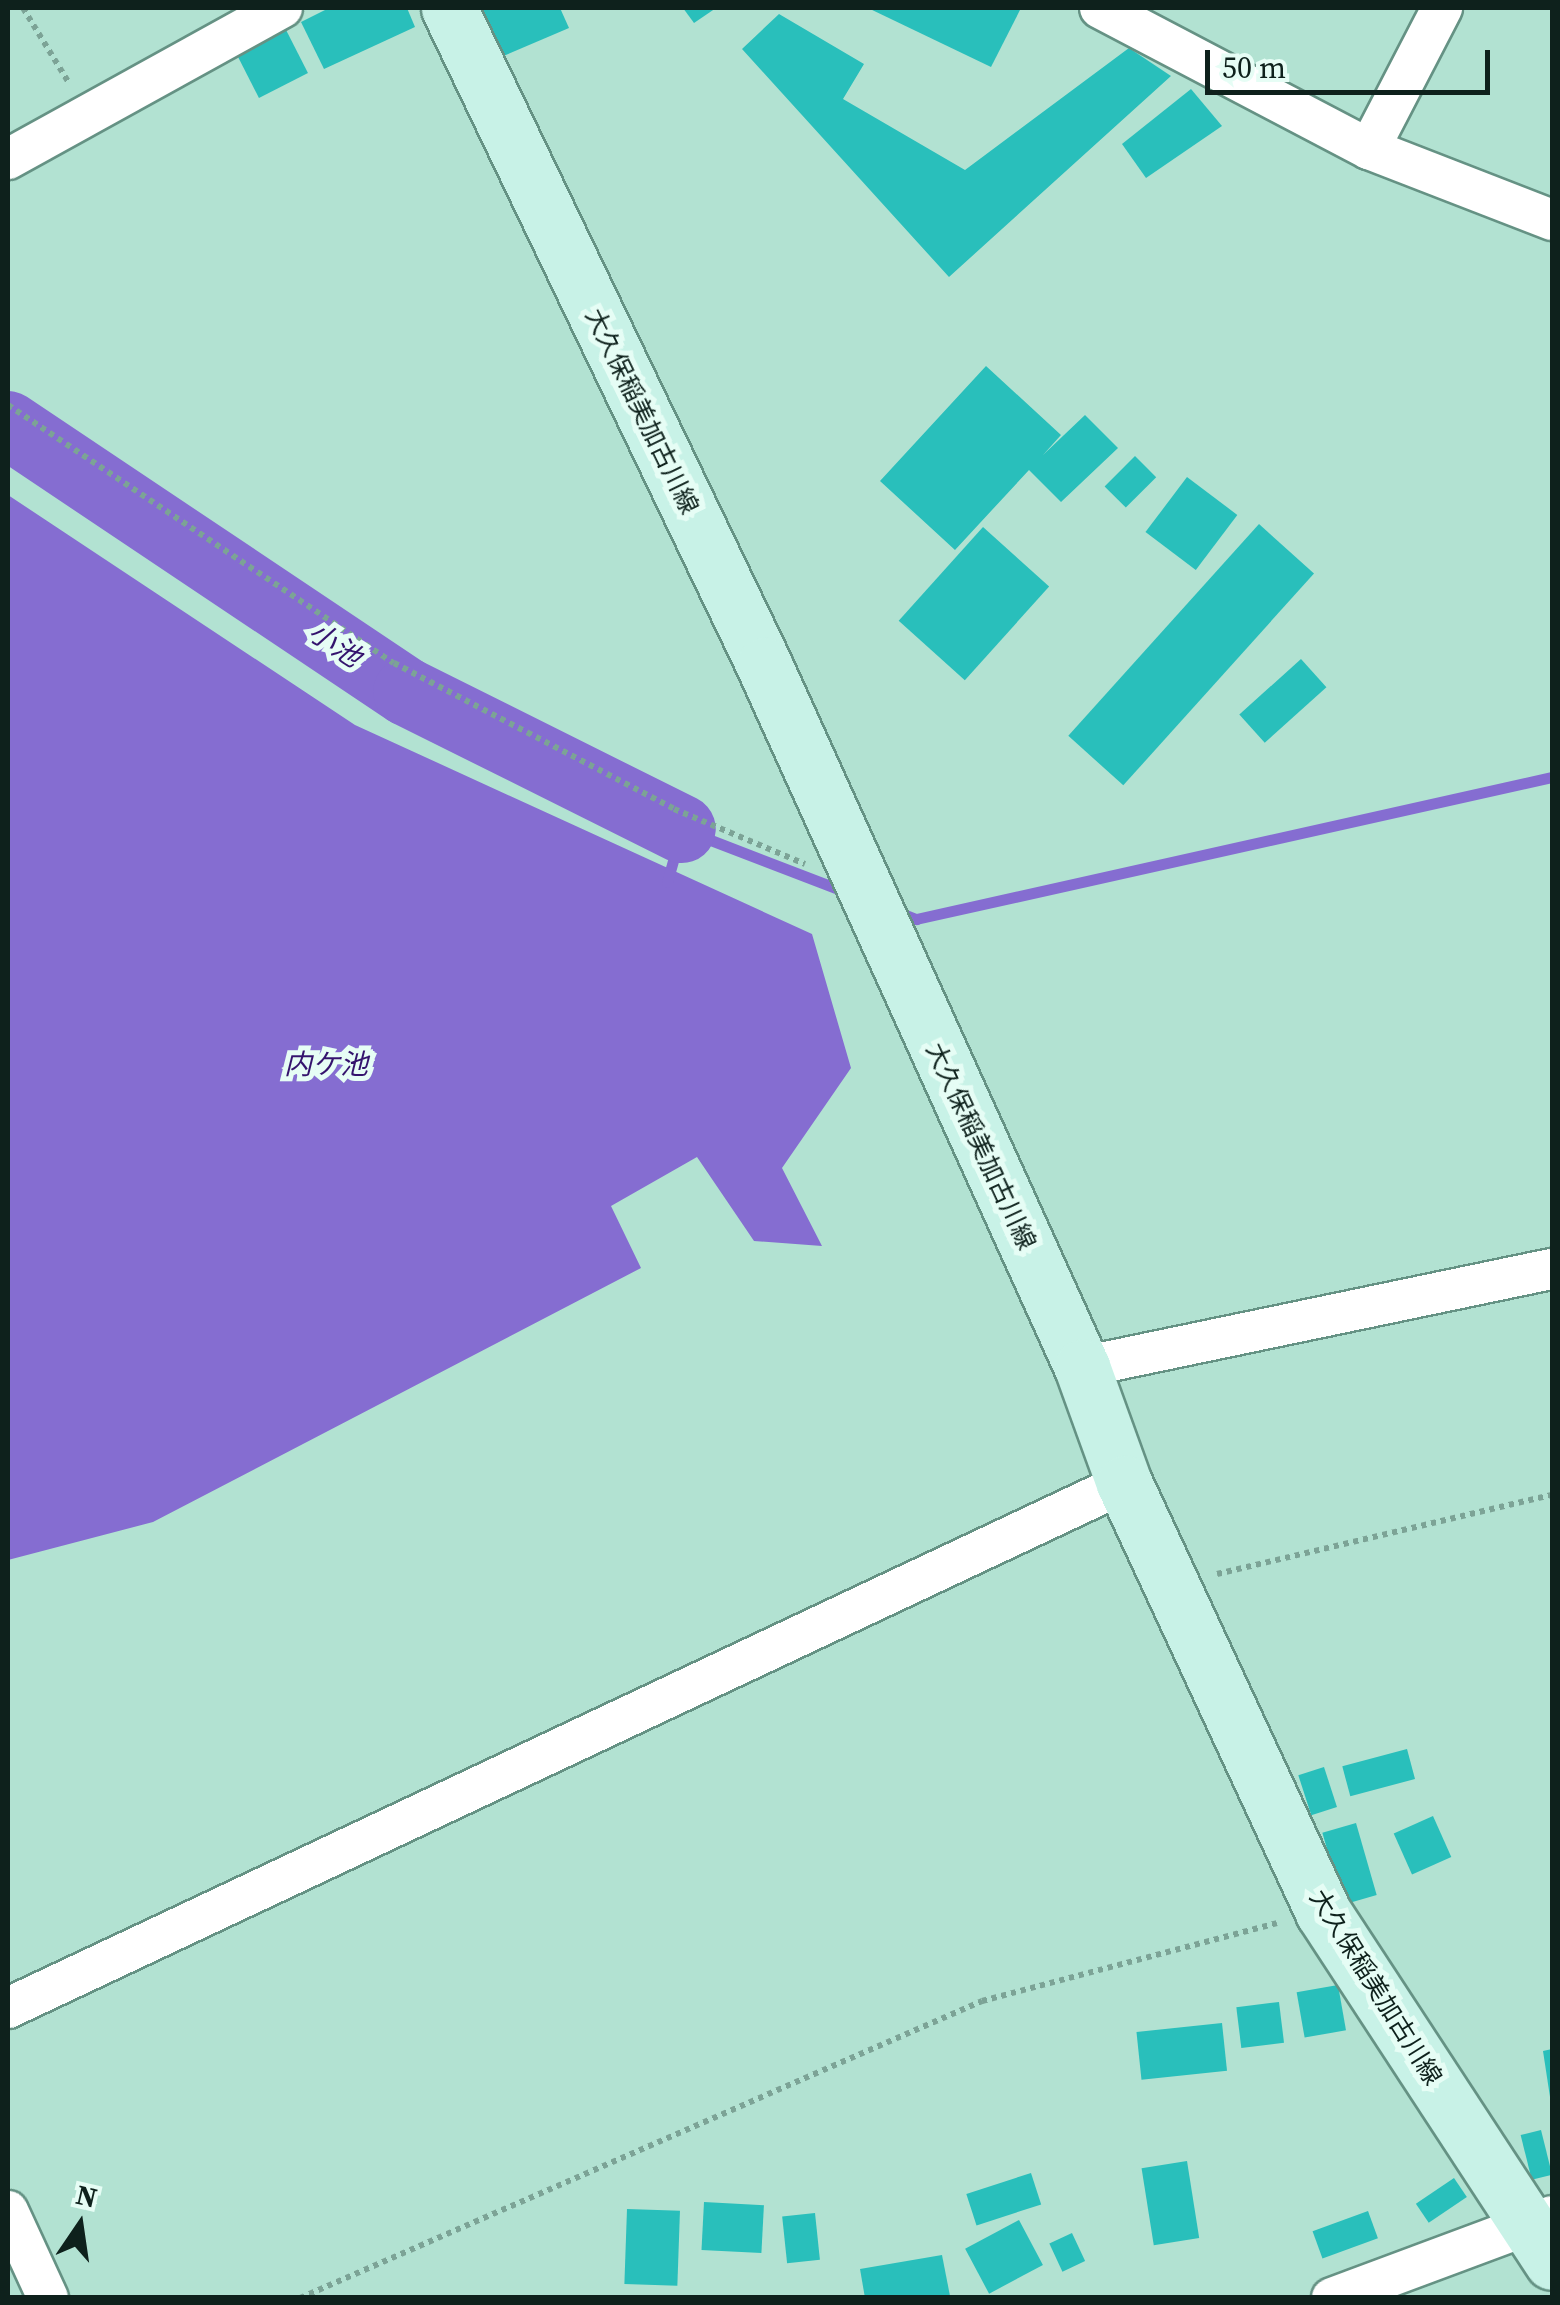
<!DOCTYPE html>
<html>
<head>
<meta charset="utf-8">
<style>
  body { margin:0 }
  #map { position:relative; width:1560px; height:2305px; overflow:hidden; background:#b2e2d2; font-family:"Source Serif 4","Noto Sans JP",serif }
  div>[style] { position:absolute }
  .water>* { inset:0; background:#856dd1 }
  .stream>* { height:11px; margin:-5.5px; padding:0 5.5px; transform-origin:5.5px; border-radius:5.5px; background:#856dd1 }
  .river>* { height:68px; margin:-34px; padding:0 34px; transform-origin:34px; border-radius:34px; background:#856dd1 }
  .building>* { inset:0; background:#29bfbb; transform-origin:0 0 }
  .path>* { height:6px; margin-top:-3px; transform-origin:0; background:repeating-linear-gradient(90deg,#7ca396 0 5px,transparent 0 10px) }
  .roads { filter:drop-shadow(2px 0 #659284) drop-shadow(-2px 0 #659284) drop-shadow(0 2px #659284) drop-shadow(0 -2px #659284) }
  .minor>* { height:40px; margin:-20px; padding:0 20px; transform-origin:20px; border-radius:20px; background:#fff }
  .secondary>* { height:55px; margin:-27.5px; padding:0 27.5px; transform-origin:27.5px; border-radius:27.5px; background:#c8f2e7 }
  span { translate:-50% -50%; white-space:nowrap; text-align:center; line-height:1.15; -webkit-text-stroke:10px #e6fdf5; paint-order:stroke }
  .street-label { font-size:25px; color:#0e211c }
  .water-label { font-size:28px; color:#34136d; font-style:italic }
  .frame { position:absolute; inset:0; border:10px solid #0e211c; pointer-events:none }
  .north { position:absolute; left:30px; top:2175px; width:100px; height:100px; -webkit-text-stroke:8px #e6fdf5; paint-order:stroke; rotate:13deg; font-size:28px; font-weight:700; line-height:40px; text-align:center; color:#0e211c }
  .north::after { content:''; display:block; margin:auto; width:35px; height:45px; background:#0e211c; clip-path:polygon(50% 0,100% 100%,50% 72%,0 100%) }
  .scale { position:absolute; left:1205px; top:50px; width:285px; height:45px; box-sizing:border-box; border:5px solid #0e211c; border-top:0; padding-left:12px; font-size:30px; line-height:35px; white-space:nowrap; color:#0e211c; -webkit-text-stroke:8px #e6fdf5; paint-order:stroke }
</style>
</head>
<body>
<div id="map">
  <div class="water">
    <div style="clip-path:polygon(8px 495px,355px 725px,812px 934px,851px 1068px,782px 1168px,822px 1246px,754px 1241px,697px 1157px,611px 1206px,641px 1268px,153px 1522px,8px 1560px)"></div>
  </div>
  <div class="stream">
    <div style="left:667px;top:882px;width:55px;rotate:-74.2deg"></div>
    <div style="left:682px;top:829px;width:176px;rotate:21deg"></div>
    <div style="left:896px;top:911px;width:22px;rotate:22deg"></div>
    <div style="left:916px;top:919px;width:652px;rotate:-12.59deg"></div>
  </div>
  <div class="river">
    <div style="left:8px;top:425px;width:480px;rotate:33.8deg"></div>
    <div style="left:407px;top:692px;width:307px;rotate:26.5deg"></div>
  </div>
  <div class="building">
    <div style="clip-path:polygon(329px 8px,407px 8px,415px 27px,324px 69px,301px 22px)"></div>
    <div style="clip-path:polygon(480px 8px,560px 8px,569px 28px,501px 57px)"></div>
    <div style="clip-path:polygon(683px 8px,716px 8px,694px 23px)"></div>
    <div style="clip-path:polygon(868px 8px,1021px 8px,991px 67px)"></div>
    <div style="clip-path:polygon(779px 14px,864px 64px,843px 99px,965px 170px,1129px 48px,1171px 76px,949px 277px,742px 49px)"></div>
    <div style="left:283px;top:24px;width:55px;height:55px;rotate:63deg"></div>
    <div style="clip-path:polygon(1191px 89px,1222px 126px,1146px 178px,1122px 144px)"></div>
    <div style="clip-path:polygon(986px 366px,1061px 435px,1043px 455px,1085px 415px,1118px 448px,1061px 502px,1029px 470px,955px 550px,880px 481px)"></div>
    <div style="left:1135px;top:456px;width:30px;height:43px;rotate:45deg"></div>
    <div style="left:1187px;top:477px;width:63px;height:69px;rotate:37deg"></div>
    <div style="left:1259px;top:524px;width:74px;height:285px;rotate:42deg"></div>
    <div style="left:983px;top:527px;width:89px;height:126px;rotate:42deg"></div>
    <div style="left:1301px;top:659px;width:38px;height:83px;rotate:48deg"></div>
    <div style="left:1407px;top:1749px;width:31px;height:67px;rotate:75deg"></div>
    <div style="left:1324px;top:1767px;width:42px;height:27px;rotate:72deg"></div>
    <div style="left:1433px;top:1816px;width:45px;height:43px;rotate:66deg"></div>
    <div style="left:1356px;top:1823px;width:75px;height:35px;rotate:74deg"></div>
    <div style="left:1338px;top:1985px;width:46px;height:42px;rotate:80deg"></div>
    <div style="left:1279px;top:2002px;width:41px;height:43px;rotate:83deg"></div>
    <div style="left:1222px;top:2023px;width:48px;height:86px;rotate:84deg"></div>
    <div style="clip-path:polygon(1552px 2049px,1552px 2097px,1550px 2097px,1543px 2051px)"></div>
    <div style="left:1541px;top:2130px;width:46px;height:21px;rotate:76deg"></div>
    <div style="left:1187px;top:2161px;width:78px;height:46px;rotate:81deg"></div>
    <div style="left:1031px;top:2173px;width:33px;height:68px;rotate:72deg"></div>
    <div style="left:1454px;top:2178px;width:23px;height:46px;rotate:56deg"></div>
    <div style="left:704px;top:2202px;width:60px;height:48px;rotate:3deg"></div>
    <div style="left:627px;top:2209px;width:53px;height:75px;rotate:2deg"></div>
    <div style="left:1368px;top:2211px;width:29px;height:59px;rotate:70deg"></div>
    <div style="left:815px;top:2213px;width:47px;height:33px;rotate:84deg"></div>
    <div style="left:1019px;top:2220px;width:51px;height:61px;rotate:62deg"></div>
    <div style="left:1072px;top:2233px;width:31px;height:25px;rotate:65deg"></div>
    <div style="clip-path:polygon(942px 2255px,950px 2296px,865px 2298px,860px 2269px)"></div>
  </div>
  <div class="path">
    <div style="left:23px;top:8px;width:88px;rotate:58.5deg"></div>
    <div style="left:8px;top:405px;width:464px;rotate:33.8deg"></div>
    <div style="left:394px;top:663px;width:316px;rotate:27.5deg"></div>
    <div style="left:674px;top:809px;width:142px;rotate:22.8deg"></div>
    <div style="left:1217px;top:1574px;width:344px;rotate:-13.3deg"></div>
    <div style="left:300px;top:2298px;width:744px;rotate:-23.53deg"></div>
    <div style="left:982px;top:2001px;width:305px;rotate:-14.8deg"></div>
  </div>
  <div class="roads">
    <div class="minor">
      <div style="left:1100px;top:8px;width:304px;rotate:27.7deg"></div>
      <div style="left:1369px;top:149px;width:159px;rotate:-62.6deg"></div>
      <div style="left:1369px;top:149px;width:196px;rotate:21.2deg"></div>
      <div style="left:8px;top:159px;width:313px;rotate:-28.9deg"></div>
      <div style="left:1082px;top:1367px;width:480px;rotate:-11.8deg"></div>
      <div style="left:8px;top:2008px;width:1233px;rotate:-25.19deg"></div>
      <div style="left:8px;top:2211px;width:96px;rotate:65.3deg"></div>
      <div style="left:1332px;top:2298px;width:235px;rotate:-20.4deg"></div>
    </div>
    <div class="secondary">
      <div style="left:449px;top:8px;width:729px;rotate:64.38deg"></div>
      <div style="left:764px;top:665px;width:771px;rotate:65.63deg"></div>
      <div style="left:1082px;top:1367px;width:123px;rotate:70.1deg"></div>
      <div style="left:1124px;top:1483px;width:473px;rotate:65.1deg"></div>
      <div style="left:1323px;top:1912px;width:418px;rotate:56.8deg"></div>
    </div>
  </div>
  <div class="street-label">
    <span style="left:642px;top:411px;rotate:64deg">大久保稲美加古川線</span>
    <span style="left:981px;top:1146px;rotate:65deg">大久保稲美加古川線</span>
    <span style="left:1376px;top:1987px;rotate:58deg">大久保稲美加古川線</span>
  </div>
  <div class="water-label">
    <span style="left:335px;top:644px;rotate:34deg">小池</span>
    <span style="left:326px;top:1064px">内ケ池</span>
  </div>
  <div class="frame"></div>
  <div class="north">N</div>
  <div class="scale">50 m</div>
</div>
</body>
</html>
